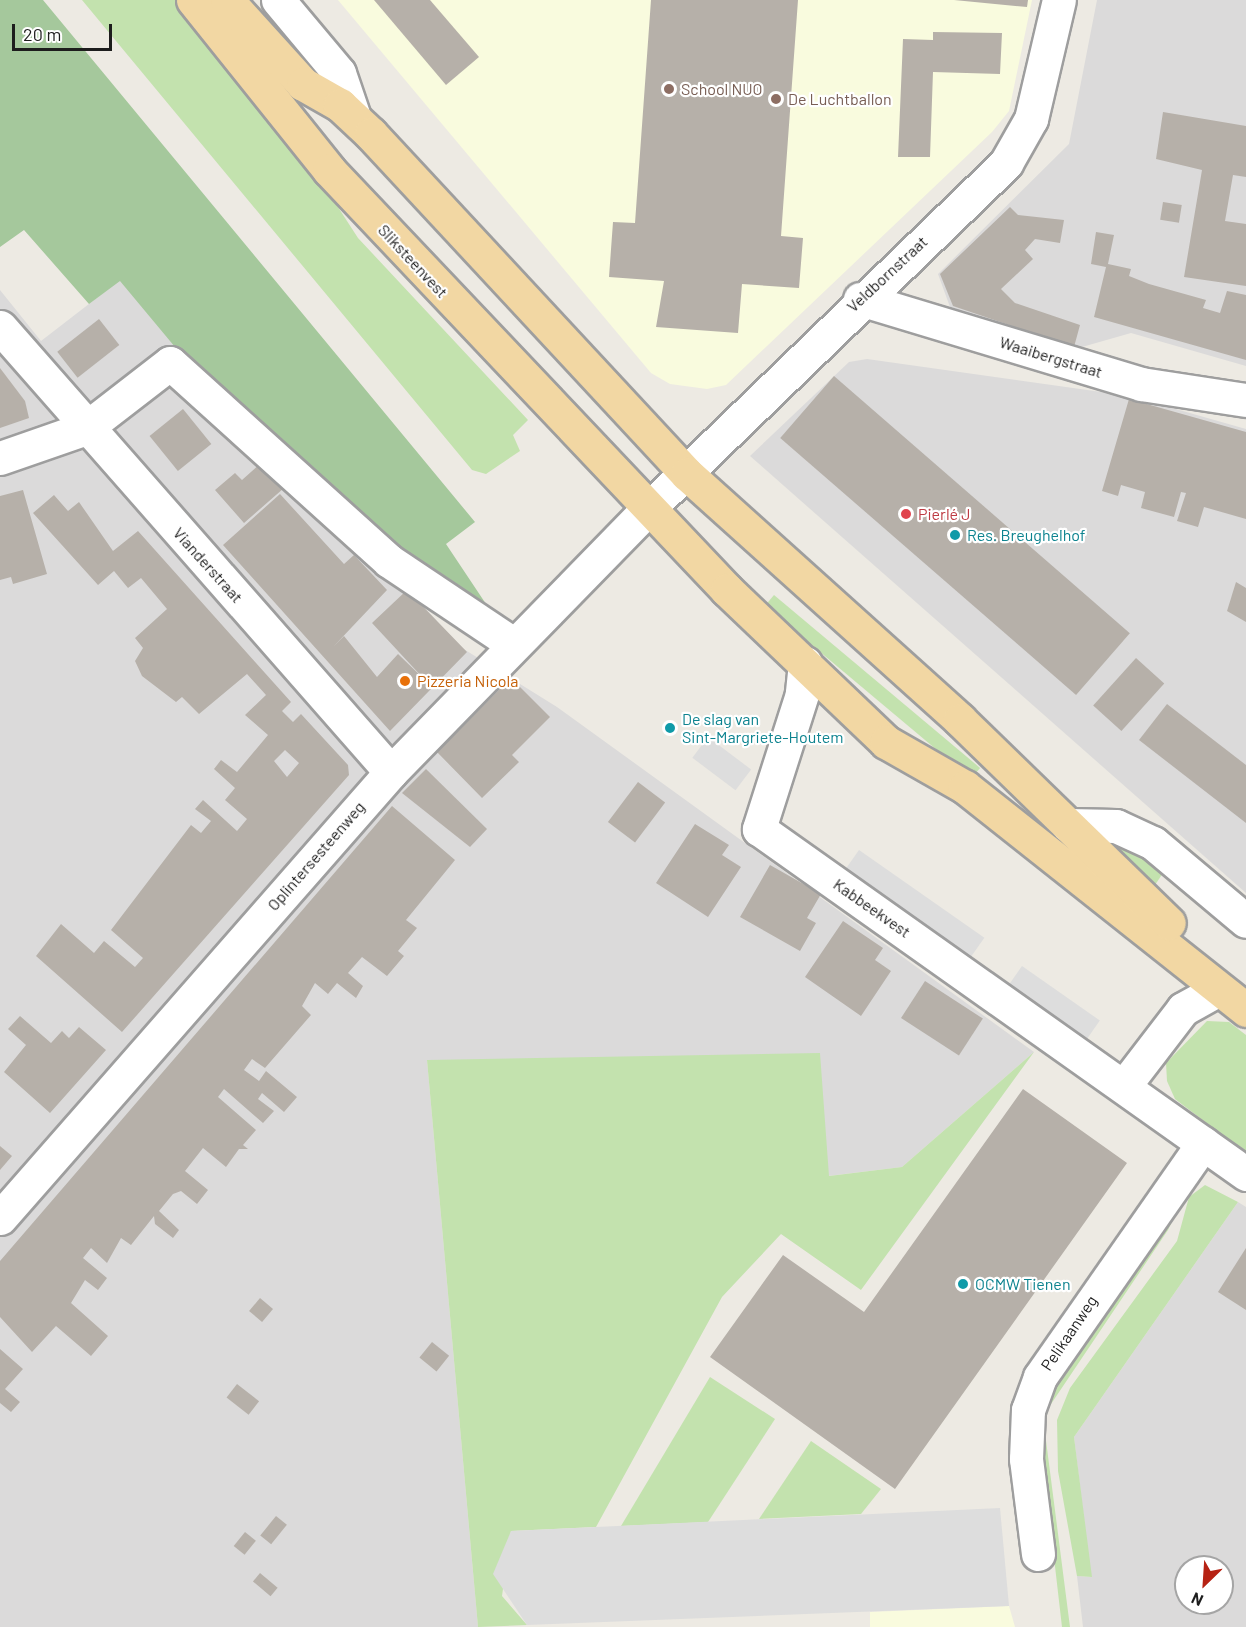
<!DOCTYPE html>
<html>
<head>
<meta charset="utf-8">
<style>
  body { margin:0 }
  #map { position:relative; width:1246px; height:1627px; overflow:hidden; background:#edeae3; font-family:Barlow,sans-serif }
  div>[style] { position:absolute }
  .residential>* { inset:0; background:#dbdada }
  .education>* { inset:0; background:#f9fbde }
  .grass>* { inset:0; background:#c3e2ae; transform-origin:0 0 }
  .forest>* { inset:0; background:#a5c89c }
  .parking>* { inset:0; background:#ddd; transform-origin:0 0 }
  .building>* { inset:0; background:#b6b0a9; transform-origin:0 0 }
  .roads { filter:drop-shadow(2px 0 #9e9e9e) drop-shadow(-2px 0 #9e9e9e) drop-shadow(0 2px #9e9e9e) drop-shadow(0 -2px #9e9e9e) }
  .minor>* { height:33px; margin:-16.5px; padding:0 16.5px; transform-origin:16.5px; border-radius:16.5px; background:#fff }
  .tertiary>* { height:33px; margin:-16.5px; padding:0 16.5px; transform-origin:16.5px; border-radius:16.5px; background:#fff }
  .primary>* { height:33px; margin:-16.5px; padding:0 16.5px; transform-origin:16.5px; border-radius:16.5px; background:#f2d7a3 }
  .dots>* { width:16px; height:16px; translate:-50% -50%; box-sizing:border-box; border:3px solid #fff; border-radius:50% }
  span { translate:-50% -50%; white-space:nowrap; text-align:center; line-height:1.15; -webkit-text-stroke:4.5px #fff; paint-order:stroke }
  .education-label { font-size:16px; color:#785e54 }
  .left { translate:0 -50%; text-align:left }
  .street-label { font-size:16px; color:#1d1d1d }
  .health-label { font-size:16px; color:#be3a42 }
  .culture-label { font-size:16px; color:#0d838f }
  .food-label { font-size:16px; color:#c56008 }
  .north { position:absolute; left:1174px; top:1555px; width:60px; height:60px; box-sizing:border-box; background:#fff; border:2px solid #a5a5a5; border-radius:50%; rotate:205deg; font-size:16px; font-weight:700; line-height:24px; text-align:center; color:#1d1d1d }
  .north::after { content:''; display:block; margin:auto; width:21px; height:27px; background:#b62213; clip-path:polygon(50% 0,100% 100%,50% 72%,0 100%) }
  .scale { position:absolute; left:12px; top:24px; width:100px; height:27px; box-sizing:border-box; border:3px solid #1d1d1d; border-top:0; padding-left:8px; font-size:18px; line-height:21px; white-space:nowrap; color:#1d1d1d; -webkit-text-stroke:4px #fff; paint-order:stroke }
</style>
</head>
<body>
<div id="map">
  <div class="residential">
    <div style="clip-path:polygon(1097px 0,1246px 0,1246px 366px,1131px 333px,1075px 349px,950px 307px,938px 274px,1069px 144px)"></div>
    <div style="clip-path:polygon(120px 280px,462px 648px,557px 707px,1034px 1052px,902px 1167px,828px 1176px,427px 1060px,478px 1627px,0 1627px,0 290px,41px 341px)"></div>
    <div style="clip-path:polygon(867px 359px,1130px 396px,1246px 429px,1246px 893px,750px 456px,849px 362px)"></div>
    <div style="clip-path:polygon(evenodd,1238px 1202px,1246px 1207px,1246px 1627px,1083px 1627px,1077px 1576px,1091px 1577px,1074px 1437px,1238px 1202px,1186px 1567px,1222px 1567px,1222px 1603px,1186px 1603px,1186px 1567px)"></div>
  </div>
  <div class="education">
    <div style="clip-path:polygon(338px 0,1032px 0,1009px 111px,992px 132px,726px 385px,707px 389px,670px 384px,651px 373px)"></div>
    <div style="clip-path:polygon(1009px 1606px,1015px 1627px,870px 1627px,870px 1612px)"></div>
  </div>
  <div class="grass">
    <div style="clip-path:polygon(82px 0,182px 0,290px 133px,358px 238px,528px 420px,513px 435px,520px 451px,486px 474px,472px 470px)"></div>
    <div style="left:774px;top:595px;width:269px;height:14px;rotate:40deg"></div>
    <div style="clip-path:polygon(1100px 839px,1137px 847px,1167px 867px,1149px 894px)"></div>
    <div style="clip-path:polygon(1207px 1021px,1229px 1022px,1246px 1035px,1246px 1153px,1175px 1099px,1167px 1081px,1166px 1063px)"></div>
    <div style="clip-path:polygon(1034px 1052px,861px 1290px,781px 1234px,722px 1297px,596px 1527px,511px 1531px,502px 1596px,527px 1625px,478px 1627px,427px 1060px,820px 1053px,829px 1176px,902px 1167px)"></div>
    <div style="clip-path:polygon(1205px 1185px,1238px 1202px,1074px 1437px,1092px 1577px,1077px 1576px,1058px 1471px,1057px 1420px,1070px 1388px,1177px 1241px,1189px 1197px)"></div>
    <div style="clip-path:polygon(1182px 1201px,1168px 1230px,1049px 1407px,1044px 1425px,1070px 1627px,1062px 1627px,1038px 1419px,1060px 1371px)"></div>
    <div style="clip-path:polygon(710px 1377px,775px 1419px,708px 1522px,621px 1526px)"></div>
    <div style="clip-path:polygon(811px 1441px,881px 1489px,861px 1514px,759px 1519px)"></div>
  </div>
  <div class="forest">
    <div style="clip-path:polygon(0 0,43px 0,475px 522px,446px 544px,486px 604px,384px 539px,200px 377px,120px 281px,89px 304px,24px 230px,0 247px)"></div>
  </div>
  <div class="parking">
    <div style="left:708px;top:737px;width:54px;height:26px;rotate:37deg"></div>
    <div style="left:859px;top:850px;width:153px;height:26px;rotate:35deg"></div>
    <div style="left:1022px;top:966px;width:95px;height:24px;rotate:35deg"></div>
    <div style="clip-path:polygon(1000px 1508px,1009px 1606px,527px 1625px,493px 1574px,511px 1531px)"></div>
  </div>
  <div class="building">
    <div style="clip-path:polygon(374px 0,430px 0,479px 57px,446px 85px)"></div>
    <div style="clip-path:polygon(651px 0,798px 0,781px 236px,803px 238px,799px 288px,742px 284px,738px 333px,656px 327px,664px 281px,609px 277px,613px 222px,635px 223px)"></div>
    <div style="clip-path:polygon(954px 0,1028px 0,1027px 7px)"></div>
    <div style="clip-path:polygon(933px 32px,1002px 33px,1000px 74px,933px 72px,930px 157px,898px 157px,903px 39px,933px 40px)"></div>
    <div style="clip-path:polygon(1163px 112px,1246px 126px,1246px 177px,1233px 175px,1225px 221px,1246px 224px,1246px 286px,1184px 277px,1202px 170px,1156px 159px)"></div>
    <div style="left:1163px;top:202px;width:19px;height:18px;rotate:9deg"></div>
    <div style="clip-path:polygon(1010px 207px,1018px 215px,1064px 220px,1060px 243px,1035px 239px,1025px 250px,1033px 259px,1001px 289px,1015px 303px,1080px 325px,1074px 347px,953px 306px,940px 274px)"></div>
    <div style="clip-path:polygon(1096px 232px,1114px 235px,1108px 264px,1131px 269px,1129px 276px,1149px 284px,1206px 300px,1203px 308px,1220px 313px,1227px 291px,1246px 295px,1246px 360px,1094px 317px,1106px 267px,1091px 264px)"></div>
    <div style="left:99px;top:319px;width:33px;height:53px;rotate:52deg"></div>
    <div style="clip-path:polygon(0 368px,25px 401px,29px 418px,0 428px)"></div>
    <div style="left:834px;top:376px;width:392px;height:82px;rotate:41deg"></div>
    <div style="clip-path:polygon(1129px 399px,1246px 432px,1246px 519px,1204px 507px,1198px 527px,1177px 521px,1186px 493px,1181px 492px,1174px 517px,1141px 508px,1145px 492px,1121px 485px,1118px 496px,1102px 491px)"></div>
    <div style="left:183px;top:409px;width:45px;height:43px;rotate:51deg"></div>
    <div style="clip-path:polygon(262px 462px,284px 488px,244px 523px,215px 490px,235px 473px,242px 480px)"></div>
    <div style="clip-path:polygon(23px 490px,47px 574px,13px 584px,11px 577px,0 580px,0 496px)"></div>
    <div style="clip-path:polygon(280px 494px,344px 564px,354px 555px,387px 590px,334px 646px,344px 636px,377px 677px,398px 654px,424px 679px,372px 623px,407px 590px,467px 652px,390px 731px,223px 545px)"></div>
    <div style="clip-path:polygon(evenodd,54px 495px,68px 511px,79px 502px,113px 551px,138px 531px,291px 702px,282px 711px,293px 722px,301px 714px,348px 765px,349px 775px,122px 1032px,36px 956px,61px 924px,94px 953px,104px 941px,135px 967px,143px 958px,111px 930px,191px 825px,201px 833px,211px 821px,195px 809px,203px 800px,237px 831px,247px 819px,225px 800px,235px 788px,214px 769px,221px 760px,237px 772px,268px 735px,245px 715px,266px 695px,247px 674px,199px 714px,182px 697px,176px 702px,142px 676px,135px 661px,143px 648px,135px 638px,167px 609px,141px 578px,128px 588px,114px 571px,98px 585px,33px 513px,54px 495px,285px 750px,299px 763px,287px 777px,274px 761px,285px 750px)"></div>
    <div style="clip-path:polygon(1236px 582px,1246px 588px,1246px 622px,1227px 611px)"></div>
    <div style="left:1136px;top:658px;width:38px;height:64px;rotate:42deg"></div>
    <div style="clip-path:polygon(511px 678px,550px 717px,512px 755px,519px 762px,482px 798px,437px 752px)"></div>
    <div style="clip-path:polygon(1167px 704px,1246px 765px,1246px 823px,1139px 740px)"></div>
    <div style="clip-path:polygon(426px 769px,487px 829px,470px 847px,402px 793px)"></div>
    <div style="left:638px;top:782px;width:34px;height:50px;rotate:37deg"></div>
    <div style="clip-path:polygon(392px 806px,455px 860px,406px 920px,417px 928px,398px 951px,404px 956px,387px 976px,362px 957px,348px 973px,363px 986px,356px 998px,337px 983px,328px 994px,315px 983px,302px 1006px,311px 1015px,265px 1068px,252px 1059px,244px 1070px,259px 1081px,266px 1071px,297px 1097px,284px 1112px,262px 1093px,258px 1099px,274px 1111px,263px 1123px,224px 1089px,218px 1097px,256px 1130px,243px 1145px,248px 1149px,239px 1149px,226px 1167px,203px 1148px,185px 1171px,208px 1190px,197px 1204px,181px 1191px,173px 1194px,159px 1211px,179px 1230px,173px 1238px,155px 1224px,154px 1216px,131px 1245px,121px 1238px,107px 1263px,91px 1248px,83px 1258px,107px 1278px,98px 1290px,85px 1280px,71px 1303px,108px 1336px,91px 1356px,56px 1326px,32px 1352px,0 1317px,0 1261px)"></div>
    <div style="clip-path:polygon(695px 824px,729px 845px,722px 855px,741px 867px,708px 917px,656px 883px)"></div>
    <div style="clip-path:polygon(770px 865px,821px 894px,807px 918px,816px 923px,800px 951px,740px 917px)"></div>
    <div style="clip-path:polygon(843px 921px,883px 948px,875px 960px,891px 971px,861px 1016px,805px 977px)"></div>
    <div style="left:925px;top:981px;width:69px;height:44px;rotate:33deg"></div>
    <div style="clip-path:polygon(20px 1016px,51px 1043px,62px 1031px,69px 1038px,79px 1027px,106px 1050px,50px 1113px,4px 1072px,26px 1045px,8px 1029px)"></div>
    <div style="clip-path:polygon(1023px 1089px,1127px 1163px,895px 1489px,710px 1357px,783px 1255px,864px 1312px)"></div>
    <div style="clip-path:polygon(0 1146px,12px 1156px,0 1170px)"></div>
    <div style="clip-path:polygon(1246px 1248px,1246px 1310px,1218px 1292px)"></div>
    <div style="left:260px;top:1298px;width:17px;height:17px;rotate:40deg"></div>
    <div style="left:432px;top:1342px;width:22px;height:20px;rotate:39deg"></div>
    <div style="clip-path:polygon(0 1349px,23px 1369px,5px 1389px,20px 1402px,11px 1412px,0 1403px)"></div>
    <div style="left:237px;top:1384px;width:28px;height:17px;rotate:38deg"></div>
    <div style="left:276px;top:1516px;width:14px;height:25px;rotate:39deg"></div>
    <div style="left:245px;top:1532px;width:14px;height:18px;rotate:39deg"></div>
    <div style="left:260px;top:1573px;width:23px;height:11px;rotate:40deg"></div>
  </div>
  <div class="roads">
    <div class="minor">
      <div style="left:278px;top:0;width:95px;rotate:50.1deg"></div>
      <div style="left:339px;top:73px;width:46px;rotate:71.2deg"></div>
      <div style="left:860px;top:299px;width:294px;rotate:16.8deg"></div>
      <div style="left:1141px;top:384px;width:106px;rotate:8.7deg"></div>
      <div style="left:0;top:327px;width:592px;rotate:48.7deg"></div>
      <div style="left:0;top:458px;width:91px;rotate:-19.2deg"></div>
      <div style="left:86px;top:428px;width:106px;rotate:-37.7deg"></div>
      <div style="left:170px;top:363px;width:295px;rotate:42.1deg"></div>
      <div style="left:389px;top:561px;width:149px;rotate:33.8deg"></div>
      <div style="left:648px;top:509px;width:498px;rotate:-44deg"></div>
      <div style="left:1006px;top:163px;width:51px;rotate:-60.4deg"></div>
      <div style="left:1031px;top:119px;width:122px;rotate:-76.8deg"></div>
      <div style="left:805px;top:663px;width:31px;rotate:96deg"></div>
      <div style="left:802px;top:694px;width:142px;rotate:107.7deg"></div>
      <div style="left:759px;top:829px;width:597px;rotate:35.31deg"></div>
      <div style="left:1068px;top:825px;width:48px;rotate:1.2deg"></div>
      <div style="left:1116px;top:826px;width:41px;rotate:24.7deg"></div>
      <div style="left:1153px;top:843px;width:121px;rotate:40deg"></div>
      <div style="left:1124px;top:1086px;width:97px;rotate:-52.5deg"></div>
      <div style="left:1183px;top:1009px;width:41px;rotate:-29.1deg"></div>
      <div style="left:1038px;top:1554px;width:96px;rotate:-97.2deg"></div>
      <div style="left:1026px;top:1459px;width:49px;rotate:-87.7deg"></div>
      <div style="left:1028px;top:1410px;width:35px;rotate:-70deg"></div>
      <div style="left:1040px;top:1377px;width:285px;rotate:-55.1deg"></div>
    </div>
    <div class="tertiary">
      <div style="left:0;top:1218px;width:593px;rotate:-48.76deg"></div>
      <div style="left:391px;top:772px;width:368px;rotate:-45.7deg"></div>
    </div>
    <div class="primary">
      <div style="left:193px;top:0;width:218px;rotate:51.3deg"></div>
      <div style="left:329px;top:170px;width:579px;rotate:46.54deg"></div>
      <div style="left:727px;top:590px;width:220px;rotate:43.7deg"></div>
      <div style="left:886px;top:742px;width:91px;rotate:29.7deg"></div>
      <div style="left:965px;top:787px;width:359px;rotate:38.4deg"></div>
      <div style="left:227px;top:0;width:113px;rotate:47.9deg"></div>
      <div style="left:303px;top:84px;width:43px;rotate:29.6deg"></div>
      <div style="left:340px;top:105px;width:42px;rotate:43.1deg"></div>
      <div style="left:371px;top:134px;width:464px;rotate:47.1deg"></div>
      <div style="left:687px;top:474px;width:367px;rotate:42deg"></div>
      <div style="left:960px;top:720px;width:291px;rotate:44.2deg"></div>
    </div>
  </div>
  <div class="dots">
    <div style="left:669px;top:89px;background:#8d6e63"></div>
    <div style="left:776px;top:99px;background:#8d6e63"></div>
    <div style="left:906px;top:514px;background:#e0444e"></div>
    <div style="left:955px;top:535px;background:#0f9aa8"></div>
    <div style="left:405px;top:681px;background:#e8710a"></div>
    <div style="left:670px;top:728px;background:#0f9aa8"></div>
    <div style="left:963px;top:1284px;background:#0f9aa8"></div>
  </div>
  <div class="education-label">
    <span class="left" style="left:681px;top:89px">School NUO</span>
    <span class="left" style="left:788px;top:99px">De Luchtballon</span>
  </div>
  <div class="street-label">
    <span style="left:413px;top:261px;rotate:47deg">Sliksteenvest</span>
    <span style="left:887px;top:274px;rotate:-43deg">Veldbornstraat</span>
    <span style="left:1051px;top:357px;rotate:17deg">Waaibergstraat</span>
    <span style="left:208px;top:565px;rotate:48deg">Vianderstraat</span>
    <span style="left:316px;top:856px;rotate:-49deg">Oplintersesteenweg</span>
    <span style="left:872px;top:908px;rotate:35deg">Kabbeekvest</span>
    <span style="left:1069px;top:1333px;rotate:-56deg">Pelikaanweg</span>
  </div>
  <div class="health-label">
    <span class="left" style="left:918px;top:514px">Pierlé J</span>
  </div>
  <div class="culture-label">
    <span class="left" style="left:967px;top:535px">Res. Breughelhof</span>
    <span class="left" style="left:682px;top:728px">De slag van<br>Sint-Margriete-Houtem</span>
    <span class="left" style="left:975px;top:1284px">OCMW Tienen</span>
  </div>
  <div class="food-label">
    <span class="left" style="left:417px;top:681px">Pizzeria Nicola</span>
  </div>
  <div class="north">N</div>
  <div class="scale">20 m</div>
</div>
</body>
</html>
